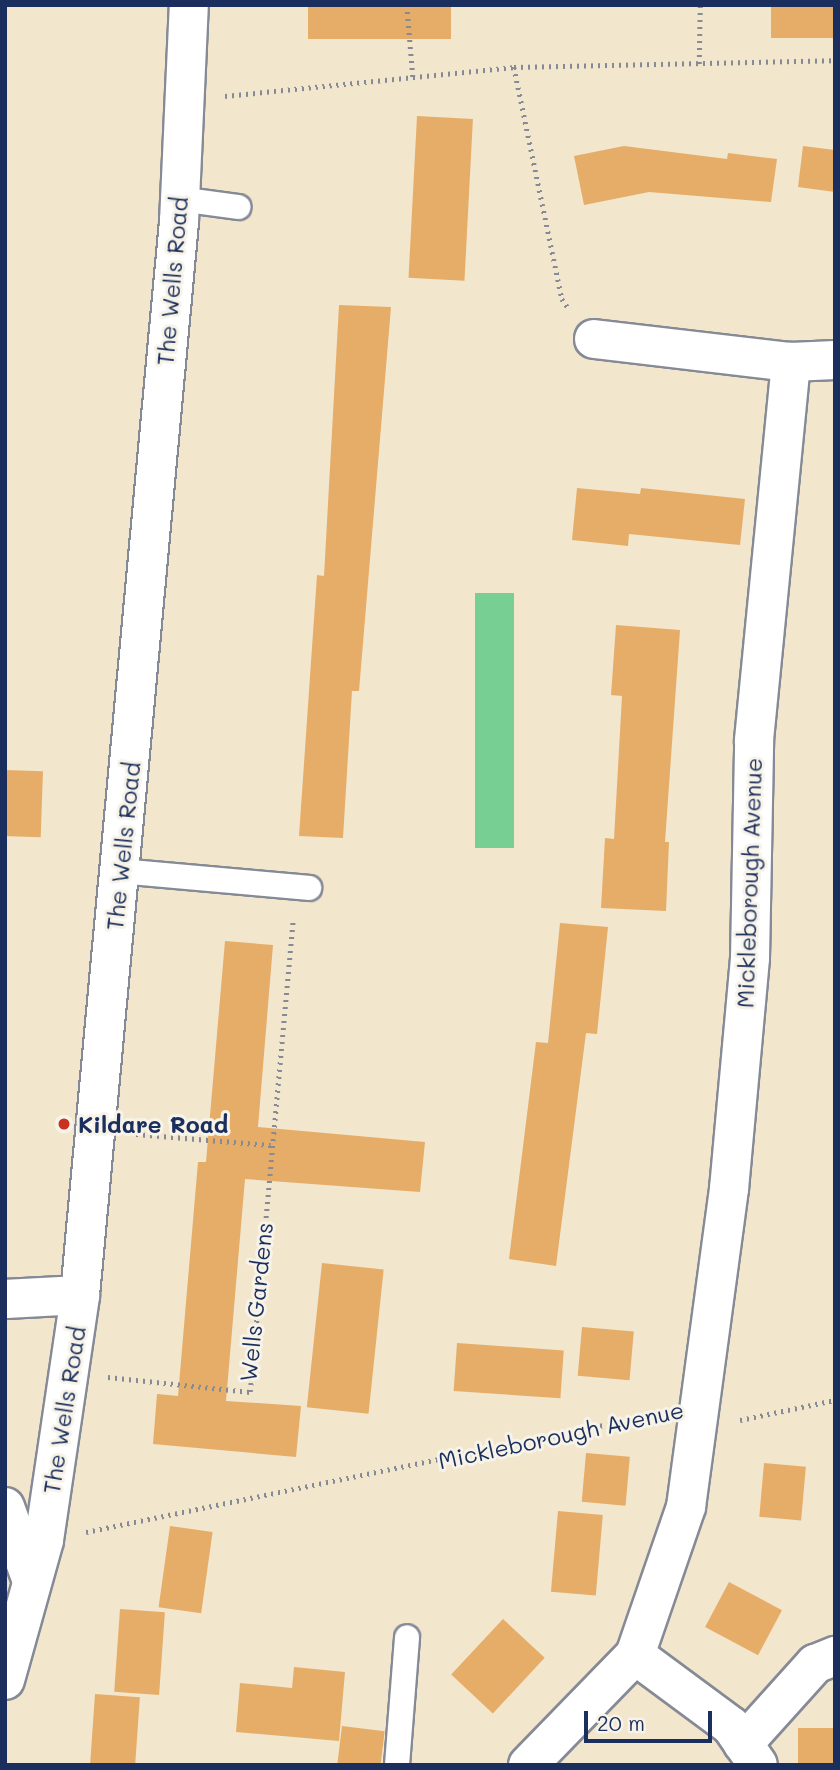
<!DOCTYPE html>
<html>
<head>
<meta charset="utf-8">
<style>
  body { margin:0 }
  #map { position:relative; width:840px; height:1770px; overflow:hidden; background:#f2e6cd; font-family:Mali,sans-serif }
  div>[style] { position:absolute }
  .green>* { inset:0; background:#78cf94; transform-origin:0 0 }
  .building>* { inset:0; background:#e6ad69; transform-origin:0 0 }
  .path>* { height:4.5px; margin-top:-2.25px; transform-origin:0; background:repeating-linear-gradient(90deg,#868a96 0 2px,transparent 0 7px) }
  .roads { filter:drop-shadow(2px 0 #868a96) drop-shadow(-2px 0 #868a96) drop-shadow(0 2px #868a96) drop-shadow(0 -2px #868a96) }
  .lane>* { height:24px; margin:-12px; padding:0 12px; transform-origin:12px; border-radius:12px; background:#fff }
  .street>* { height:38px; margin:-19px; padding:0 19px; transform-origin:19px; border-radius:19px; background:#fff }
  .secondary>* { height:38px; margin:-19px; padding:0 19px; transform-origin:19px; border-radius:19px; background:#fff }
  .dots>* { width:19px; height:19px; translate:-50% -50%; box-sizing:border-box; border:4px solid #f7f3e8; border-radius:50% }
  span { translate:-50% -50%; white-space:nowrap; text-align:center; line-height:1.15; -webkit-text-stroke:6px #f7f3e8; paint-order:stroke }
  .street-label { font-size:23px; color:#1b2f5e }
  .poi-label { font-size:23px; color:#1b2f5e; font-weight:700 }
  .left { translate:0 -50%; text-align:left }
  .frame { position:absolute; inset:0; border:7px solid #1b2f5e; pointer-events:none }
  .scale { position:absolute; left:584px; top:1711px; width:128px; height:32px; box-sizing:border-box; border:4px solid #1b2f5e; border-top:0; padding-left:9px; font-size:21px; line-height:24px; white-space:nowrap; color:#1b2f5e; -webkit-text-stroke:5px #f7f3e8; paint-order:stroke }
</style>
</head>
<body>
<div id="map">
  <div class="green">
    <div style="left:475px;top:593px;width:39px;height:255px"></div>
  </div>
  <div class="building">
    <div style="left:308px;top:5px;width:143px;height:34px"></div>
    <div style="left:771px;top:5px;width:64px;height:33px"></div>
    <div style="left:417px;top:116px;width:56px;height:162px;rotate:3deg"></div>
    <div style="clip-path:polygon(624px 146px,727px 159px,728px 153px,777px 159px,771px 202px,649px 192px,584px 205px,574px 156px)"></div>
    <div style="clip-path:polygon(803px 146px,835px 150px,835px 192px,798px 187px)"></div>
    <div style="clip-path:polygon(339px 305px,391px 307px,359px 691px,352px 691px,343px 838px,299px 836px,317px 575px,324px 576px)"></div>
    <div style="clip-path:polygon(577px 488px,640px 494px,641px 488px,745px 499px,740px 545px,629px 534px,628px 546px,572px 540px)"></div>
    <div style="clip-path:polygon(616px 625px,680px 630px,665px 842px,669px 842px,666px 911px,601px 908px,605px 838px,614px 839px,622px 696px,611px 695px)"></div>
    <div style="left:5px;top:770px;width:38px;height:66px;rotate:2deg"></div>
    <div style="clip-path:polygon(560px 923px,608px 927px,597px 1034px,586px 1033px,556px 1266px,509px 1259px,536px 1042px,548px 1043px)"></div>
    <div style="clip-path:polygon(225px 941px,273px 945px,258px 1127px,425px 1142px,420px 1192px,245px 1179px,226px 1401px,301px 1406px,296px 1457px,153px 1444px,157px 1394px,178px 1396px,198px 1162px,206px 1162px)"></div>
    <div style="left:322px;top:1263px;width:62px;height:145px;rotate:6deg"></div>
    <div style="left:582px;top:1327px;width:52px;height:49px;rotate:5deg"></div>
    <div style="left:457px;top:1343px;width:107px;height:48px;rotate:4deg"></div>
    <div style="left:586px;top:1453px;width:44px;height:49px;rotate:5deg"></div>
    <div style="left:764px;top:1463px;width:42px;height:54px;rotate:5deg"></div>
    <div style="left:558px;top:1511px;width:45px;height:81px;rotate:5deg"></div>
    <div style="left:170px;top:1526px;width:43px;height:82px;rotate:8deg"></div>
    <div style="left:729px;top:1582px;width:60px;height:51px;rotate:28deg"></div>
    <div style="left:120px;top:1609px;width:45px;height:83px;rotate:4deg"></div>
    <div style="left:503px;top:1619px;width:57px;height:76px;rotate:43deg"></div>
    <div style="clip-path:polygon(294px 1667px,345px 1672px,339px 1741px,236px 1732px,240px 1683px,292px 1688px)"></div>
    <div style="left:95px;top:1694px;width:45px;height:71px;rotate:4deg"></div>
    <div style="left:342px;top:1726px;width:43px;height:39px;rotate:7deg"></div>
    <div style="left:798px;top:1728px;width:37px;height:37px"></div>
  </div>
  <div class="path">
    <div style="left:407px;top:5px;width:72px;rotate:85.2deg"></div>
    <div style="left:699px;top:64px;width:59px;rotate:-89deg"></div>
    <div style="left:514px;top:67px;width:237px;rotate:78.3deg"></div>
    <div style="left:562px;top:299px;width:12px;rotate:55deg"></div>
    <div style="left:225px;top:96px;width:290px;rotate:-5.7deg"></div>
    <div style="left:514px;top:67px;width:321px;rotate:-1.2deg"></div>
    <div style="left:136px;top:1134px;width:135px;rotate:4.7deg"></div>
    <div style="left:108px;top:1377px;width:143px;rotate:6deg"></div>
    <div style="left:250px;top:1392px;width:472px;rotate:-84.8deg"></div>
    <div style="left:740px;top:1420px;width:97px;rotate:-11.9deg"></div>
    <div style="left:86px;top:1532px;width:583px;rotate:-11.68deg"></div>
  </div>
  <div class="roads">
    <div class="lane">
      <div style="left:179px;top:199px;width:60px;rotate:7.7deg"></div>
      <div style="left:120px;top:871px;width:190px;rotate:5.1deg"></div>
      <div style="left:397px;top:1765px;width:128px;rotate:-85.5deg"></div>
    </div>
    <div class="street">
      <div style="left:594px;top:339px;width:198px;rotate:6.7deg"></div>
      <div style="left:791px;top:362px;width:44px;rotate:-2.6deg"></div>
      <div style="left:5px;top:1299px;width:75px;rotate:-3.1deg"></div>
      <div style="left:5px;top:1507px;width:79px;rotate:70deg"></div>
      <div style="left:635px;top:1655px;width:119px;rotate:36.5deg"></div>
      <div style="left:731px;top:1726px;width:47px;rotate:55.3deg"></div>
      <div style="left:743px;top:1744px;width:108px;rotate:-48deg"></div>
      <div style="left:815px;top:1664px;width:22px;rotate:-22deg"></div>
      <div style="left:528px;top:1765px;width:153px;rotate:-45.8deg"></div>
      <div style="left:635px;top:1655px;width:157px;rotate:-71deg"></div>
      <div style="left:686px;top:1507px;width:321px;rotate:-82.3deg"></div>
      <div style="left:729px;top:1189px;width:232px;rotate:-84.8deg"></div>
      <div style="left:750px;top:958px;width:218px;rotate:-88.9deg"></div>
      <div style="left:754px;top:740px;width:380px;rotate:-84.4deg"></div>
    </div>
    <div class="secondary">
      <div style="left:5px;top:1680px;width:145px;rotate:-74.4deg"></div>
      <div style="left:44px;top:1540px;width:248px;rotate:-81.6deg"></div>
      <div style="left:80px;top:1295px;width:1078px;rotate:-84.73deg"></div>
      <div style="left:179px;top:222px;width:217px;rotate:-87.4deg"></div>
    </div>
  </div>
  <div class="dots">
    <div style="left:64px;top:1124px;background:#c8321e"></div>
  </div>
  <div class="street-label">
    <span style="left:172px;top:281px;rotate:-85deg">The Wells Road</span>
    <span style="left:123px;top:846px;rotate:-84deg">The Wells Road</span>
    <span style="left:749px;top:883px;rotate:-88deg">Mickleborough Avenue</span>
    <span style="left:256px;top:1302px;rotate:-84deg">Wells Gardens</span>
    <span style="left:64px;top:1410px;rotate:-81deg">The Wells Road</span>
    <span style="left:561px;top:1435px;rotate:-12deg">Mickleborough Avenue</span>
  </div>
  <div class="poi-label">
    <span class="left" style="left:78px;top:1124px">Kildare Road</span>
  </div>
  <div class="frame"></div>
  <div class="scale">20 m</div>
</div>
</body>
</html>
